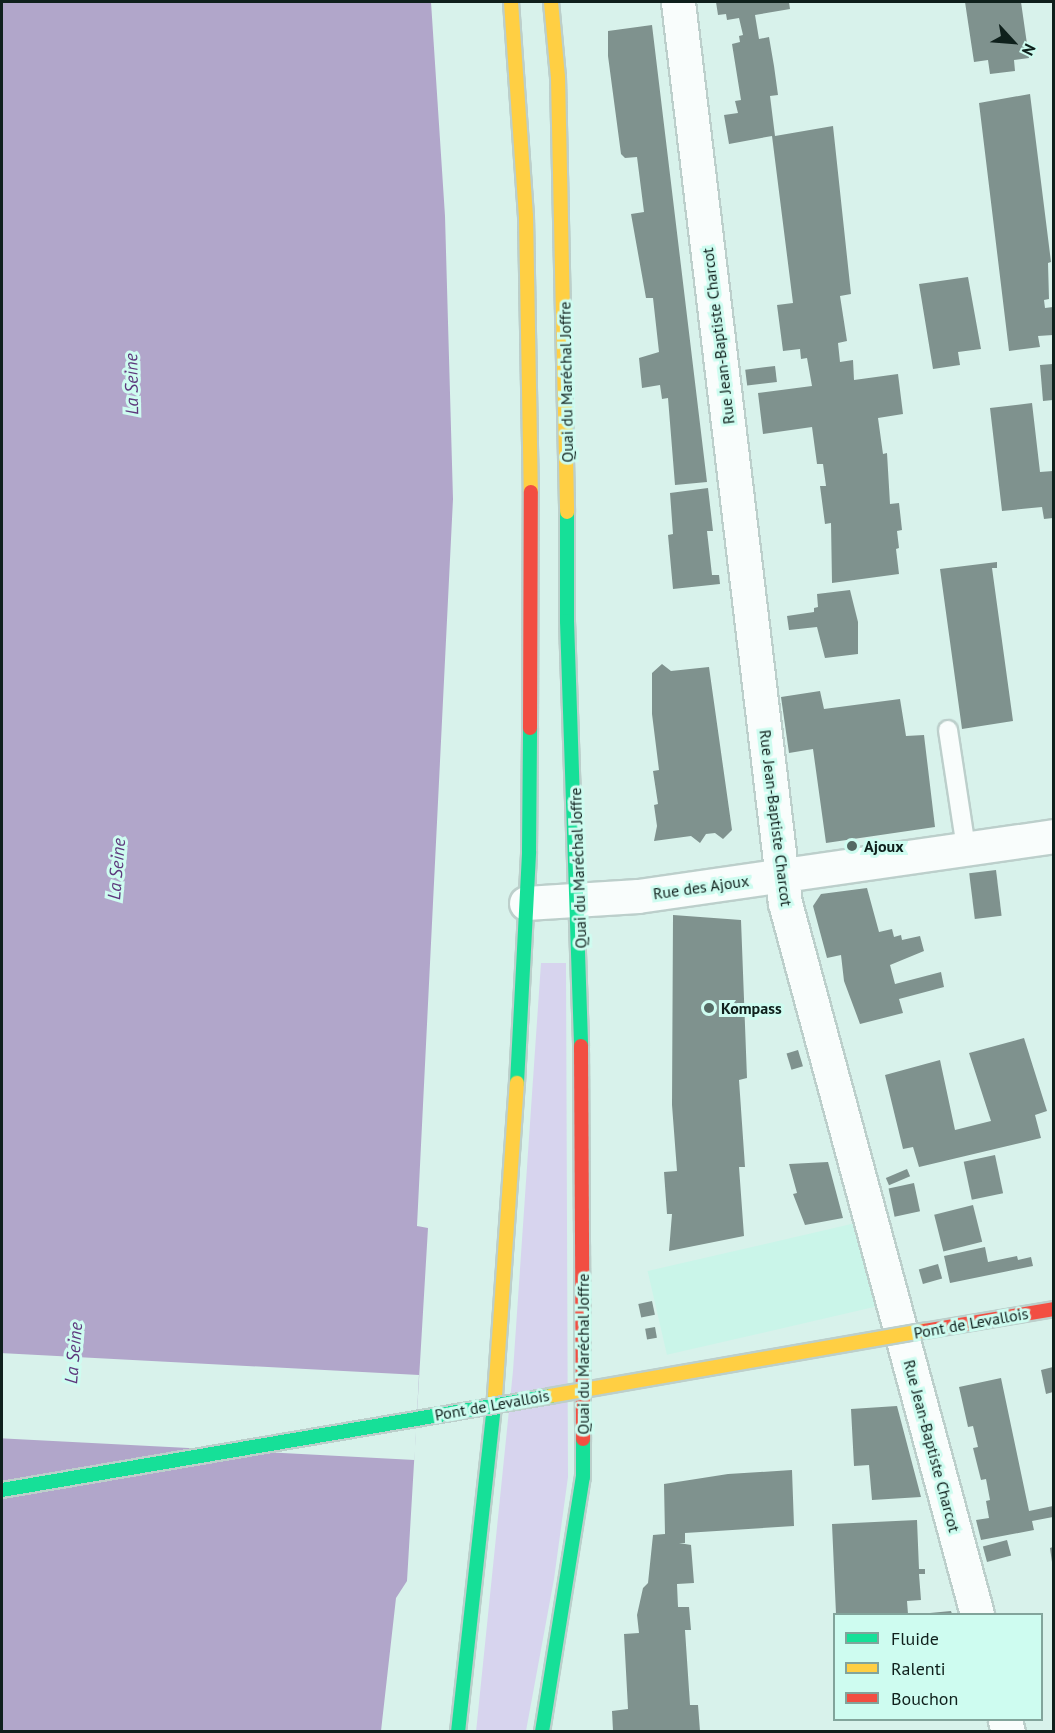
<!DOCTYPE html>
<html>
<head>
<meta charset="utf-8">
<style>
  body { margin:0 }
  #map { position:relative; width:1055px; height:1733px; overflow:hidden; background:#d8f2eb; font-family:"PT Sans",sans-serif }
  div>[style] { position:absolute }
  .built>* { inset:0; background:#caf5e9; transform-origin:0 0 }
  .green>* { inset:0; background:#d7d4ee }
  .water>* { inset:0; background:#b1a6ca }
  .pier>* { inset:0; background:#d8f2eb; transform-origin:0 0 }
  .building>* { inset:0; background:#7f928e; transform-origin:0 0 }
  .roads { filter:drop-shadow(2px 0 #bccfcb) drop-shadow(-2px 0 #bccfcb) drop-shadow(0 2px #bccfcb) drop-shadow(0 -2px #bccfcb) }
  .lane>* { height:18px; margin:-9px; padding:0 9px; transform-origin:9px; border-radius:9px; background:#f9fdfc }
  .street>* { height:33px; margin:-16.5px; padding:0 16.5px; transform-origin:16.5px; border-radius:16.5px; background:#f9fdfc }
  .fast>* { height:14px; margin:-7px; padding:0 7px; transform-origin:7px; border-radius:7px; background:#16e098 }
  .slow>* { height:14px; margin:-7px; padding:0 7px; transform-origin:7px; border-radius:7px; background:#ffcf43 }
  .jam>* { height:14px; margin:-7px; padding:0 7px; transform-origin:7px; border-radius:7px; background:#f24e42 }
  .bridges { filter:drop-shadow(2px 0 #bccfcb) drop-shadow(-2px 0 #bccfcb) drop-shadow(0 2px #bccfcb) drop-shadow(0 -2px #bccfcb) }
  .fast-bridge>* { height:14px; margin:-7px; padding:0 7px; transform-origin:7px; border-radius:7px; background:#16e098 }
  .slow-bridge>* { height:14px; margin:-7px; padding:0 7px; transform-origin:7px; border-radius:7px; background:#ffcf43 }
  .jam-bridge>* { height:14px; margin:-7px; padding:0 7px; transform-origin:7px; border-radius:7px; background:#f24e42 }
  .dots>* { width:16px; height:16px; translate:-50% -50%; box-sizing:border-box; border:3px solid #cefcf0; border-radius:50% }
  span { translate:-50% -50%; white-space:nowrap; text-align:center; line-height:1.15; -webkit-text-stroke:6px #cefcf0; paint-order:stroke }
  .street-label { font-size:16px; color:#0f201c }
  .poi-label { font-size:16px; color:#0f201c; font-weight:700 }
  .left { translate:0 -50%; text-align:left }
  .water-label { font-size:18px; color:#5d377c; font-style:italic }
  .frame { position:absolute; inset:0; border:3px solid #0f201c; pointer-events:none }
  .legend { position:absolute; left:833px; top:1613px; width:210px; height:108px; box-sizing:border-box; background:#cefcf0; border:2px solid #82a49b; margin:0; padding:8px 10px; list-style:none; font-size:18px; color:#0f201c }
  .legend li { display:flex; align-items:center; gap:12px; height:30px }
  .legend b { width:30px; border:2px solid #82a49b }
  .north { position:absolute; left:983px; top:12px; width:60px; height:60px; -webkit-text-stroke:4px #cefcf0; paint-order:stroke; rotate:116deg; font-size:16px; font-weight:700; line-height:24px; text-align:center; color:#0f201c }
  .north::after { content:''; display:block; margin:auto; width:21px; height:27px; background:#0f201c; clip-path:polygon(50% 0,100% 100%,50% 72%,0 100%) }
</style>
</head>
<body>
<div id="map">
  <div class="built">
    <div style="left:860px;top:1222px;width:86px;height:218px;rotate:77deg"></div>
  </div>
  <div class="green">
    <div style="clip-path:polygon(541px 963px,566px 963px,568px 1477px,554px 1579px,526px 1731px,476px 1732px,513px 1371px)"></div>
  </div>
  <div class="water">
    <div style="clip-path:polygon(2px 2px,431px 2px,445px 216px,453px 499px,417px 1226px,428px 1228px,407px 1581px,396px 1598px,381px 1731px,2px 1732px)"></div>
  </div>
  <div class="pier">
    <div style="left:419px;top:1375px;width:85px;height:424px;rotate:93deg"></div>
  </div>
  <div class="building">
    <div style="clip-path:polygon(716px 2px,789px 2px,790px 9px,755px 15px,759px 39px,769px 37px,774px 66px,778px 95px,770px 96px,775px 136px,833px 126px,851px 294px,840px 296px,847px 341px,838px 343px,840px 362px,853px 360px,854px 380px,898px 374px,903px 414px,878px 418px,883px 454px,887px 453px,890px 504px,899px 503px,902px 530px,897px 531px,899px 548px,896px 549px,899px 574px,832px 583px,831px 523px,825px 524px,820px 486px,826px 486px,823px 464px,817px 464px,812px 427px,763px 434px,758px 393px,812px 386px,807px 358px,801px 359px,800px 349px,783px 351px,777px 305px,793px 303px,772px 136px,729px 144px,724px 115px,738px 113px,735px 101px,741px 100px,732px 44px,740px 42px,739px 36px,743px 35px,739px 18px,727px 20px,726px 14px,718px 15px)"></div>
    <div style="clip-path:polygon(965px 2px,1021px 2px,1029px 58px,1014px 60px,1015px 71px,990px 74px,988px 60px,974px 62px)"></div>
    <div style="clip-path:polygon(652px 25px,707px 482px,675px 485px,668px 398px,662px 399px,660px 385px,642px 388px,639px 358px,659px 352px,653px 298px,646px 298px,631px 214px,644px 212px,637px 157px,625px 158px,621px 154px,608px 56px,608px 31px)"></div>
    <div style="clip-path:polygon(1030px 94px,1051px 262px,1048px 263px,1049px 299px,1044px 300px,1045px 308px,1053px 307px,1053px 335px,1038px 336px,1040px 347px,1009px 351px,979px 103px)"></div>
    <div style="clip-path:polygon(968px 277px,981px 349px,958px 352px,960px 365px,933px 369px,919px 284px)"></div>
    <div style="clip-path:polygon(1053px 364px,1053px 400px,1043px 401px,1040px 365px)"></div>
    <div style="left:775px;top:366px;width:16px;height:30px;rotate:83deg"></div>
    <div style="clip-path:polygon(1032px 403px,1040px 472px,1053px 471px,1053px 518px,1044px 519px,1042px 507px,1002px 511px,990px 408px)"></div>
    <div style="clip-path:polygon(708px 488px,713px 531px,707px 531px,712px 575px,719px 575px,720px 584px,673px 589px,668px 535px,673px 534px,670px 493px)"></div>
    <div style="clip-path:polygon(997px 562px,997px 568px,992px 568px,1013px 721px,962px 729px,940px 569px)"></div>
    <div style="clip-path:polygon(850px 590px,858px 622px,858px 654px,825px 658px,817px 627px,789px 630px,787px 616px,814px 612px,814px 608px,818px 607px,817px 594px)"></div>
    <div style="clip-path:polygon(662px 664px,671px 671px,709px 667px,732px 830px,723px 839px,715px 833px,706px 834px,700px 843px,691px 836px,654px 841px,657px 826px,654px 805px,658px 804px,653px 771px,659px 770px,652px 714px,652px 673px)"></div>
    <div style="clip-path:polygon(820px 691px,824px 709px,900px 699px,906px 736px,924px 735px,935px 827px,826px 843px,813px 749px,789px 753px,781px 697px)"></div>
    <div style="left:996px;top:870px;width:46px;height:27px;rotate:83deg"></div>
    <div style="clip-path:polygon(867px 888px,879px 932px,892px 929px,894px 937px,901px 935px,902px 940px,920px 936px,924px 951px,890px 965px,895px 984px,941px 972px,944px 987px,899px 999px,903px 1013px,860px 1024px,844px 981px,841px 955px,827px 958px,813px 906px,821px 894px)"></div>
    <div style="clip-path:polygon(673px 915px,741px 920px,747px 1078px,739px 1080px,745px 1167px,739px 1167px,744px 1236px,669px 1251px,672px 1214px,667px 1214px,664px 1172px,677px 1171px,672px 1105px)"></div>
    <div style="clip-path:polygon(1024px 1038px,1047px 1111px,1035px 1115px,1041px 1138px,919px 1167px,913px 1147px,903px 1149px,885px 1075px,940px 1060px,955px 1130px,991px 1121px,969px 1053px)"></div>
    <div style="left:798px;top:1050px;width:17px;height:12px;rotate:73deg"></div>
    <div style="left:995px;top:1155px;width:39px;height:32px;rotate:78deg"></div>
    <div style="clip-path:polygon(828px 1162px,843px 1218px,805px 1225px,793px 1194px,797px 1193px,789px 1164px)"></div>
    <div style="left:907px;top:1169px;width:8px;height:23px;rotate:67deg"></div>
    <div style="left:914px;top:1183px;width:29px;height:26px;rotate:78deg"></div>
    <div style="left:973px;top:1205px;width:38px;height:40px;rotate:76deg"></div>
    <div style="clip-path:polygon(985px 1247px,988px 1262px,1017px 1256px,1018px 1260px,1031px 1257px,1033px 1266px,950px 1283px,944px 1256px)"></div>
    <div style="left:938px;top:1264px;width:15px;height:20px;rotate:74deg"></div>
    <div style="left:652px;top:1301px;width:14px;height:14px;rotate:78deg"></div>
    <div style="left:655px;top:1327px;width:11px;height:10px;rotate:80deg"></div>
    <div style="clip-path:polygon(1053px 1367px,1053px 1392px,1046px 1394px,1041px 1370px)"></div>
    <div style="clip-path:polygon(1001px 1378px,1029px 1511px,1053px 1506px,1053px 1517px,1032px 1521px,1034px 1530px,981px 1540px,976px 1520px,989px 1518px,986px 1501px,990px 1500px,986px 1479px,981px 1480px,973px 1448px,978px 1447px,973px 1426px,968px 1427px,959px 1387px)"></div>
    <div style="clip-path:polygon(897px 1406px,921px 1497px,872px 1500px,869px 1465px,854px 1466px,851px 1409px)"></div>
    <div style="clip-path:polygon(792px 1470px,794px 1526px,685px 1533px,685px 1543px,679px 1543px,691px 1545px,694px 1583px,677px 1584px,678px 1607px,689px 1607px,691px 1630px,685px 1630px,690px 1705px,698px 1705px,700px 1731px,613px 1731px,612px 1711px,628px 1709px,624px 1634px,639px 1633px,637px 1615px,643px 1588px,648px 1583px,653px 1535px,665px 1534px,664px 1484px,728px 1474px)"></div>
    <div style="clip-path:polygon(917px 1520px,919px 1569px,925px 1569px,925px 1574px,919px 1574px,921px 1600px,907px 1601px,908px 1614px,836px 1614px,832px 1524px)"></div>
    <div style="left:1007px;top:1540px;width:16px;height:25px;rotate:75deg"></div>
    <div style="clip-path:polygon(1053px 1547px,1053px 1562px,1052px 1562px,1050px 1548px)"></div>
    <div style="clip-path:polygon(951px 1611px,952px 1614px,930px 1614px,930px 1613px)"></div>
  </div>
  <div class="roads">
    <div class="lane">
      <div style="left:948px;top:730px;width:118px;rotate:81.3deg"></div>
    </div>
    <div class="street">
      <div style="left:678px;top:2px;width:907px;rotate:83.23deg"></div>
      <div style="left:785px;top:903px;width:736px;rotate:74.89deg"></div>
      <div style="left:526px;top:903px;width:112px;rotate:-3.6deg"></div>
      <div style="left:638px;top:896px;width:420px;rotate:-8.2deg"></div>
      <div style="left:1005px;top:1720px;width:12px;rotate:76deg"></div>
    </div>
    <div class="fast">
      <div style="left:567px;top:512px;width:109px;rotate:90deg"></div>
      <div style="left:567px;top:621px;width:425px;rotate:88.1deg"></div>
      <div style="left:517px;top:1083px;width:232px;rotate:-87deg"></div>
      <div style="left:529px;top:851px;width:123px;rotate:-89.5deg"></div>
      <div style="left:458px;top:1732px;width:338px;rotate:-83.7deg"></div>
      <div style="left:542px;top:1732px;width:258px;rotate:-80.9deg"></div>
      <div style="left:583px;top:1477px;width:38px;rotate:-90deg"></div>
    </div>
    <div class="slow">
      <div style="left:511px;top:2px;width:215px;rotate:86deg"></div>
      <div style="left:526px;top:216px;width:276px;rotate:89deg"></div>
      <div style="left:551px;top:2px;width:75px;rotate:84.7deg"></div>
      <div style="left:558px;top:77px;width:435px;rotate:88.8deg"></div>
      <div style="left:495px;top:1396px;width:314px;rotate:-86deg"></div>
    </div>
    <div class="jam">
      <div style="left:530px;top:728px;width:236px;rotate:-89.8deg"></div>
      <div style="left:581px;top:1046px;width:393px;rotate:89.7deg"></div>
    </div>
  </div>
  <div class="bridges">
    <div class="fast-bridge">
      <div style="left:2px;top:1490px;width:556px;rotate:-9.73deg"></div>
    </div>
    <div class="slow-bridge">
      <div style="left:550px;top:1396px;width:380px;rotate:-9.9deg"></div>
    </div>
    <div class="jam-bridge">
      <div style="left:924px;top:1331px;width:132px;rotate:-9.6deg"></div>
    </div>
  </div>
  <div class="dots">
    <div style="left:852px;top:846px;background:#556a64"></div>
    <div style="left:709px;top:1008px;background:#556a64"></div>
  </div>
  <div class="street-label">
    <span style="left:718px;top:336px;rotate:-97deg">Rue Jean-Baptiste Charcot</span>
    <span style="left:566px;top:382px;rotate:-91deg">Quai du Maréchal Joffre</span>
    <span style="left:776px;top:818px;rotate:83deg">Rue Jean-Baptiste Charcot</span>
    <span style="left:578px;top:868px;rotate:-92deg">Quai du Maréchal Joffre</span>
    <span style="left:701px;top:887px;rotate:-8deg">Rue des Ajoux</span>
    <span style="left:971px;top:1323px;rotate:-10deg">Pont de Levallois</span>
    <span style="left:583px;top:1354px;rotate:-90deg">Quai du Maréchal Joffre</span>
    <span style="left:492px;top:1405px;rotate:-10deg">Pont de Levallois</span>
    <span style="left:932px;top:1446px;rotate:75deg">Rue Jean-Baptiste Charcot</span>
  </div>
  <div class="poi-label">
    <span class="left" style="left:864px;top:846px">Ajoux</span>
    <span class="left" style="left:721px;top:1008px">Kompass</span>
  </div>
  <div class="water-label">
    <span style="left:132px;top:384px;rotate:-91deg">La Seine</span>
    <span style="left:117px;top:869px;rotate:-85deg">La Seine</span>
    <span style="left:74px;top:1353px;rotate:-85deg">La Seine</span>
  </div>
  <div class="frame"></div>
  <ul class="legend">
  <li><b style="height:8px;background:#16e098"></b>Fluide</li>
  <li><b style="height:8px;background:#ffcf43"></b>Ralenti</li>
  <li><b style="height:8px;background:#f24e42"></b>Bouchon</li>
  </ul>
  <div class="north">N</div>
</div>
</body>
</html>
